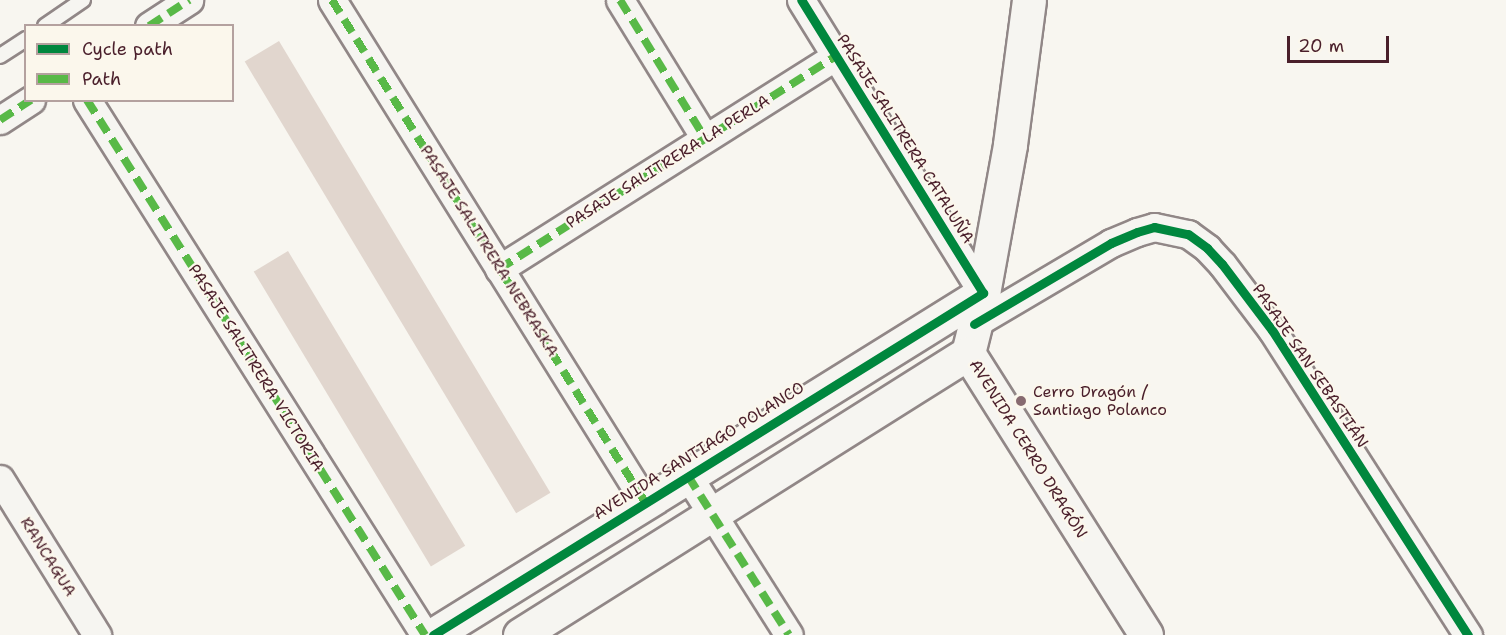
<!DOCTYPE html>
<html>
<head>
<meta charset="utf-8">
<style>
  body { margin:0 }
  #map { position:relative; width:1506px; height:635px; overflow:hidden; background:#f8f6f0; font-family:"Shantell Sans",sans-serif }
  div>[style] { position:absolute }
  .building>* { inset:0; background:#e1d6ce; transform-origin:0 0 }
  .roads { filter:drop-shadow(2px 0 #918787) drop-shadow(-2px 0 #918787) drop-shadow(0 2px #918787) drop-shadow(0 -2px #918787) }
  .lane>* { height:14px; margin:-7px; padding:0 7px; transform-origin:7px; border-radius:7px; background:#f6f5f1 }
  .street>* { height:27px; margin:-13.5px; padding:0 13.5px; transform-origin:13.5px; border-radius:13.5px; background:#f6f5f1 }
  .secondary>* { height:33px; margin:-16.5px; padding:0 16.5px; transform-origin:16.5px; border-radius:16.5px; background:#f6f5f1 }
  .quiet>* { height:8px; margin-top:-4px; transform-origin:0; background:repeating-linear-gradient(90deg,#58b947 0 15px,transparent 0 23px) }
  .cycleway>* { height:9px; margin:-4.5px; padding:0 4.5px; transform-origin:4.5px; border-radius:4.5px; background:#00873e }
  .dots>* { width:16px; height:16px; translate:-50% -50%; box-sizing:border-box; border:3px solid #fbf7ec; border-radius:50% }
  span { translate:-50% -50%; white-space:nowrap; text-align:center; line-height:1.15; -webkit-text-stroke:4.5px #fbf7ec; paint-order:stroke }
  .street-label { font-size:16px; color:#4a1f2b }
  .poi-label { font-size:16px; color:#4a1f2b }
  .left { translate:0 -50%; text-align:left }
  .legend { position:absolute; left:24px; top:24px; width:210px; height:78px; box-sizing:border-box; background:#fbf7ec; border:2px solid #b4a19f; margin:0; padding:8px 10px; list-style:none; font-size:18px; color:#4a1f2b }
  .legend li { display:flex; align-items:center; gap:12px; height:30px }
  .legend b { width:30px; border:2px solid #b4a19f }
  .scale { position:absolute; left:1287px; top:36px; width:102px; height:27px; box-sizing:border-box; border:3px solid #4a1f2b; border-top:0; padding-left:8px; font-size:18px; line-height:21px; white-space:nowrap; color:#4a1f2b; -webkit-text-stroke:4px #fbf7ec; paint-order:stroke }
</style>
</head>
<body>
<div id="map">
  <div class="building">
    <div style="left:279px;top:41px;width:527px;height:40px;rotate:59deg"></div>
    <div style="left:288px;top:251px;width:344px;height:40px;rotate:59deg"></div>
  </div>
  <div class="roads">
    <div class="lane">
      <div style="left:45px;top:26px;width:46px;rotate:-34.4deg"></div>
      <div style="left:0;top:56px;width:31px;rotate:-33deg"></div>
    </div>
    <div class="street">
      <div style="left:332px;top:0;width:592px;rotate:58.06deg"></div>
      <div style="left:620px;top:0;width:162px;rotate:58.4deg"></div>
      <div style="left:801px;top:0;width:345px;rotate:58.2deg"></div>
      <div style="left:149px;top:26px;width:48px;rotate:-33deg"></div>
      <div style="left:87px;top:100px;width:633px;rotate:57.72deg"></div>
      <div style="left:0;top:120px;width:37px;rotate:-33deg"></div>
      <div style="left:499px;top:269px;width:399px;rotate:-32.3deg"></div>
      <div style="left:974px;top:324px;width:159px;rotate:-30.6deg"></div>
      <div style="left:1111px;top:243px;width:28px;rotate:-23deg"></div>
      <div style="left:1137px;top:232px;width:18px;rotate:-16deg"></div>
      <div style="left:1154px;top:227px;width:35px;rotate:12deg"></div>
      <div style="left:1188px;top:234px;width:24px;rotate:36deg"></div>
      <div style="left:1207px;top:248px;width:22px;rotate:47deg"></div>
      <div style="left:1222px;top:264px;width:83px;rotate:52.9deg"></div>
      <div style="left:1272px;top:330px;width:363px;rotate:57.3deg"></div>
      <div style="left:688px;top:476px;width:188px;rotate:57.6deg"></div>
      <div style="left:0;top:479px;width:184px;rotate:58.1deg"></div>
    </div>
    <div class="secondary">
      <div style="left:1029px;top:0;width:146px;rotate:97.5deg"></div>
      <div style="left:1010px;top:145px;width:150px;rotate:100.3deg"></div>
      <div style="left:983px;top:293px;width:62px;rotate:104deg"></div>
      <div style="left:968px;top:353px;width:333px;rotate:57.7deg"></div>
      <div style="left:433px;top:635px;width:648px;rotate:-31.87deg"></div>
      <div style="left:520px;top:635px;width:529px;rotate:-32.19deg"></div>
    </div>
  </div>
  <div class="quiet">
    <div style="left:332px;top:0;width:592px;rotate:58.06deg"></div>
    <div style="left:620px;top:0;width:162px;rotate:58.4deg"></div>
    <div style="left:149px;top:26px;width:48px;rotate:-33deg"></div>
    <div style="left:87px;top:100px;width:633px;rotate:57.72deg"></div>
    <div style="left:0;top:120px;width:37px;rotate:-33deg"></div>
    <div style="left:499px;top:269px;width:399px;rotate:-32.3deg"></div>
    <div style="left:688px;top:476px;width:188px;rotate:57.6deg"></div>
  </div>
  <div class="cycleway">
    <div style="left:974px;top:324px;width:159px;rotate:-30.6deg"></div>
    <div style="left:1111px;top:243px;width:28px;rotate:-23deg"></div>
    <div style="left:1137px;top:232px;width:18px;rotate:-16deg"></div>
    <div style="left:1154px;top:227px;width:35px;rotate:12deg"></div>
    <div style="left:1188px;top:234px;width:24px;rotate:36deg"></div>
    <div style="left:1207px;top:248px;width:22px;rotate:47deg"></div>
    <div style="left:1222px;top:264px;width:83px;rotate:52.9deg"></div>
    <div style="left:1272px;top:330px;width:363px;rotate:57.3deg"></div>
    <div style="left:433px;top:635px;width:648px;rotate:-31.87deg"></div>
    <div style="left:983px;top:293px;width:345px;rotate:-121.8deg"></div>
  </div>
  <div class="dots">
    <div style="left:1021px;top:401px;background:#876a70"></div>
  </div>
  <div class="street-label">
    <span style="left:905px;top:139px;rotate:58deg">PASAJE SALITRERA CATALUÑA</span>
    <span style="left:668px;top:162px;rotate:-32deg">PASAJE SALITRERA LA PERLA</span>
    <span style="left:489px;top:251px;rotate:58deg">PASAJE SALITRERA NEBRASKA</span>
    <span style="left:1310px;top:366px;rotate:56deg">PASAJE SAN SEBASTIÁN</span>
    <span style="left:256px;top:368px;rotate:58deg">PASAJE SALITRERA VICTORIA</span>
    <span style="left:1028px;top:449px;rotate:58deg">AVENIDA CERRO DRAGÓN</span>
    <span style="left:699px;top:451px;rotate:-32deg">AVENIDA SANTIAGO POLANCO</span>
    <span style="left:48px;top:557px;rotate:58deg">RANCAGUA</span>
  </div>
  <div class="poi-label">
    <span class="left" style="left:1033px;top:401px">Cerro Dragón /<br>Santiago Polanco</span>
  </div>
  <ul class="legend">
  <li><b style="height:8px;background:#00873e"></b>Cycle path</li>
  <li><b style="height:8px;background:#58b947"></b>Path</li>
  </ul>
  <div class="scale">20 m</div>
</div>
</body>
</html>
